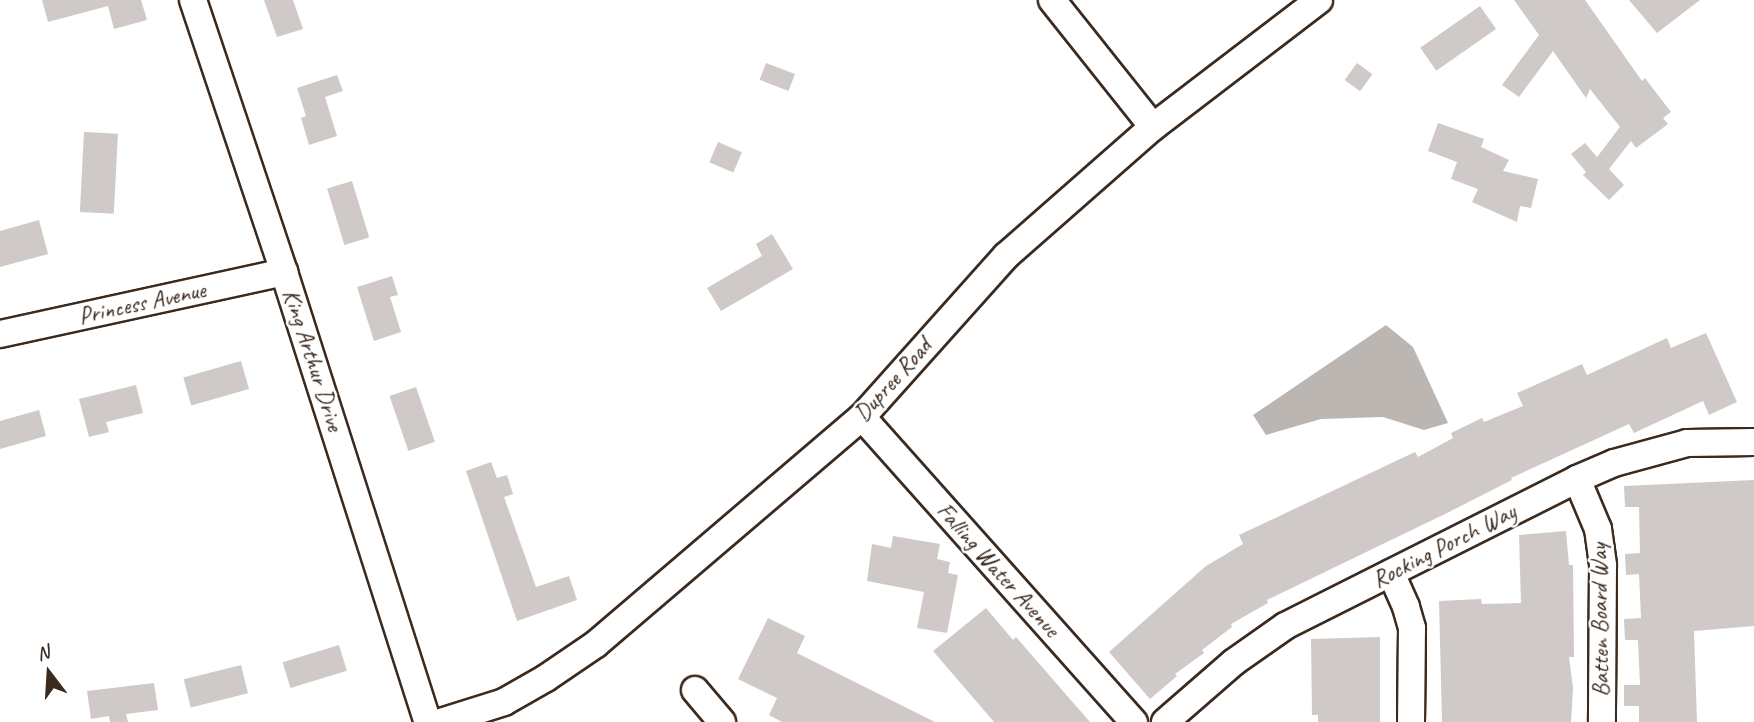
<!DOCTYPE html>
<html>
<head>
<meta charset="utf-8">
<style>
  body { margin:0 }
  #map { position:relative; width:1754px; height:722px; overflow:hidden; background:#fff; font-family:Caveat,sans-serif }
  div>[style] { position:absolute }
  .water>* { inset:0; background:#bcb6b3 }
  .building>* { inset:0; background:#cfcac7; transform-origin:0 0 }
  .roads { filter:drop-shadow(2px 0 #3b2a1e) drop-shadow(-2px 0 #3b2a1e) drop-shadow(0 2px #3b2a1e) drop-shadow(0 -2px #3b2a1e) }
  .minor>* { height:26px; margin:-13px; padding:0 13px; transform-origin:13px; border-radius:13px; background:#fff }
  span { translate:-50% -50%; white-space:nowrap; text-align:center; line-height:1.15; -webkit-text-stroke:5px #fff; paint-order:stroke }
  .street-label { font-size:24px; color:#3b2a1e }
  .north { position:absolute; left:14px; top:638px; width:70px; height:70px; -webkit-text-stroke:5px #fff; paint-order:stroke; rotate:343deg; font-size:19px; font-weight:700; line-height:28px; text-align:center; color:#3b2a1e }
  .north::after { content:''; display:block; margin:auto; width:24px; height:32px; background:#3b2a1e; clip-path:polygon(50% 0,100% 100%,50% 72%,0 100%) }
</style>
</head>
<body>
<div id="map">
  <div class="water">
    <div style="clip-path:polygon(1386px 325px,1413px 347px,1448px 423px,1424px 430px,1383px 417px,1321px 419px,1266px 435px,1253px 415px)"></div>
  </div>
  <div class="building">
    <div style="clip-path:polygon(42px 0,141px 0,147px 20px,114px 29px,108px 6px,48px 22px)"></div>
    <div style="clip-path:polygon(264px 0,293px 0,303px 29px,277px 37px)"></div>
    <div style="clip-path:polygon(1514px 0,1585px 0,1642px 81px,1645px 78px,1671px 112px,1663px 118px,1668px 124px,1636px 148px,1631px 141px,1609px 169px,1624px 185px,1609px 200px,1583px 175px,1586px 172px,1571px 154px,1585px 143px,1597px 157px,1620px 127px,1590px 89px,1586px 98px,1553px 51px,1519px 97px,1502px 85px,1539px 35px)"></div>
    <div style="clip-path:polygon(1629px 0,1700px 0,1657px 33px)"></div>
    <div style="left:1480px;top:6px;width:28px;height:73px;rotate:55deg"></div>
    <div style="left:766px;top:63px;width:31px;height:18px;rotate:21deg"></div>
    <div style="left:1357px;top:63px;width:19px;height:21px;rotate:36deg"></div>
    <div style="clip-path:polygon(337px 75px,343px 91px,325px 97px,337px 136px,309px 145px,301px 118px,306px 116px,297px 88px)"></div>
    <div style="clip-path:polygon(1438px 123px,1484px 139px,1481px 147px,1509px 160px,1503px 171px,1538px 179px,1531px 208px,1520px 206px,1517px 222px,1472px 202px,1478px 189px,1451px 179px,1457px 162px,1428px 151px)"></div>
    <div style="left:84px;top:132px;width:34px;height:80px;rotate:3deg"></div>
    <div style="left:718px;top:142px;width:26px;height:22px;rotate:23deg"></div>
    <div style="left:352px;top:181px;width:59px;height:26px;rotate:73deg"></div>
    <div style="clip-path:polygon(39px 220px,48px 254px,0 267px,0 231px)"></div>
    <div style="clip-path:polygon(772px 234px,793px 269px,721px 311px,707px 288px,762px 256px,756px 244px)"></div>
    <div style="clip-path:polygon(392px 276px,398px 295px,390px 297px,401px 332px,374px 341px,357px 287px)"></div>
    <div style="clip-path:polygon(1706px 333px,1737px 402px,1709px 415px,1703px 401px,1634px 433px,1629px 424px,1511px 478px,1512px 480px,1445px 514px,1267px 600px,1268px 603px,1231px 624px,1232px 627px,1202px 650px,1204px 653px,1175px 674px,1177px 676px,1150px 699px,1109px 652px,1206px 566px,1243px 544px,1239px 535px,1415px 452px,1418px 457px,1453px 438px,1451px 433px,1482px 418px,1484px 422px,1523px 406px,1517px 393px,1582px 364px,1587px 375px,1667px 338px,1671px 348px)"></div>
    <div style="left:241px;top:361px;width:29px;height:60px;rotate:74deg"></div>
    <div style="clip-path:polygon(136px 385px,143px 413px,106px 422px,109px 432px,89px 437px,79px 399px)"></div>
    <div style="left:416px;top:387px;width:58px;height:28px;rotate:71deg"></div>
    <div style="clip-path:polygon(39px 410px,46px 436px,0 449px,0 421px)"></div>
    <div style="clip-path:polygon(491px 462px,497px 478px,507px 475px,513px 494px,504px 497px,536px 587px,569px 576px,577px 600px,517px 621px,466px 471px)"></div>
    <div style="clip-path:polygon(1754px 480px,1754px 626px,1694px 631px,1697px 722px,1639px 722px,1639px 706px,1624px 706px,1624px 685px,1640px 685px,1638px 640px,1625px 640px,1624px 619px,1641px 618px,1639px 574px,1626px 575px,1625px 554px,1640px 553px,1639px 507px,1625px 507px,1624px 486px)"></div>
    <div style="clip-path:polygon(1566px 531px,1569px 565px,1573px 565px,1574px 657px,1569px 657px,1573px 688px,1571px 722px,1442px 722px,1439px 601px,1481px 599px,1482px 604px,1521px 603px,1519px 535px)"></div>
    <div style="clip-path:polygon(893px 536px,940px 544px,937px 559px,950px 562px,948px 573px,958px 575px,947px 633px,917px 628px,924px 592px,867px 581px,872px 544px,891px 548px)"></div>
    <div style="clip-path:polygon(986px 608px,1013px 640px,1016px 637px,1090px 722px,994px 722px,933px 651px)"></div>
    <div style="clip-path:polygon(768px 618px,805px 636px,797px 653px,935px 722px,782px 722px,769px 715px,777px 698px,738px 679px)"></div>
    <div style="clip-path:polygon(1380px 637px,1380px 722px,1318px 722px,1318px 715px,1312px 715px,1311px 639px)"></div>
    <div style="left:339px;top:645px;width:27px;height:59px;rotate:73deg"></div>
    <div style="left:241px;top:665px;width:29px;height:59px;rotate:76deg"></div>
    <div style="clip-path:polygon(154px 683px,158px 710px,126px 714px,128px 722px,110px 722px,109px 716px,91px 719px,87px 691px)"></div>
  </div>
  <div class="roads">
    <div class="minor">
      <div style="left:193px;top:0;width:287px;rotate:71.5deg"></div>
      <div style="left:284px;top:272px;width:472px;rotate:72.3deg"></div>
      <div style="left:1052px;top:0;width:162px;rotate:51.5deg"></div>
      <div style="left:0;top:334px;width:291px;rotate:-12.3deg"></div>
      <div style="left:862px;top:417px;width:409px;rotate:48.3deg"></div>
      <div style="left:1577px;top:479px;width:54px;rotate:67.2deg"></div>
      <div style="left:1598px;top:529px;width:37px;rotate:82deg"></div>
      <div style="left:1603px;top:566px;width:156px;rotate:90.4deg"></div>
      <div style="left:1391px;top:573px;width:37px;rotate:66deg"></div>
      <div style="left:1406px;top:607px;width:22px;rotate:74deg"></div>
      <div style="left:1412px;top:628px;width:94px;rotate:90.6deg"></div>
      <div style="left:695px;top:690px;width:42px;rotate:49.8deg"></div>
      <div style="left:441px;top:722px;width:66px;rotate:-17.6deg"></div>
      <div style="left:504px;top:702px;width:48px;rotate:-29.7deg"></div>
      <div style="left:546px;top:678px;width:60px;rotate:-34.2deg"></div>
      <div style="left:596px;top:644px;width:350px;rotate:-40.5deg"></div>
      <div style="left:862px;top:417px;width:216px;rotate:-48.2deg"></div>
      <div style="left:1006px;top:256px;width:196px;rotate:-41.3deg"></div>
      <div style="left:1153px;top:127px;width:209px;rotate:-37.4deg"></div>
      <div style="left:1165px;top:722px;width:91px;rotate:-41deg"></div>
      <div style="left:1234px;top:662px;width:62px;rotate:-35.2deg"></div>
      <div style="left:1285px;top:626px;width:327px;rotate:-26.7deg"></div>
      <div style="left:1577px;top:479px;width:40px;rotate:-23.4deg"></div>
      <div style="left:1614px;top:463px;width:76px;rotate:-15.3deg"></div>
      <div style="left:1687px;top:443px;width:67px;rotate:-0.9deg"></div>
    </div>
  </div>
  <div class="street-label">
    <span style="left:142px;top:303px;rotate:-12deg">Princess Avenue</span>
    <span style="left:313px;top:360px;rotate:72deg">King Arthur Drive</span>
    <span style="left:893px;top:380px;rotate:-48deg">Dupree Road</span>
    <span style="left:1444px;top:546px;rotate:-27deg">Rocking Porch Way</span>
    <span style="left:998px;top:570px;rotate:48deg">Falling Water Avenue</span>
    <span style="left:1600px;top:620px;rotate:-91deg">Batten Board Way</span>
  </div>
  <div class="north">N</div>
</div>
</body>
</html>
